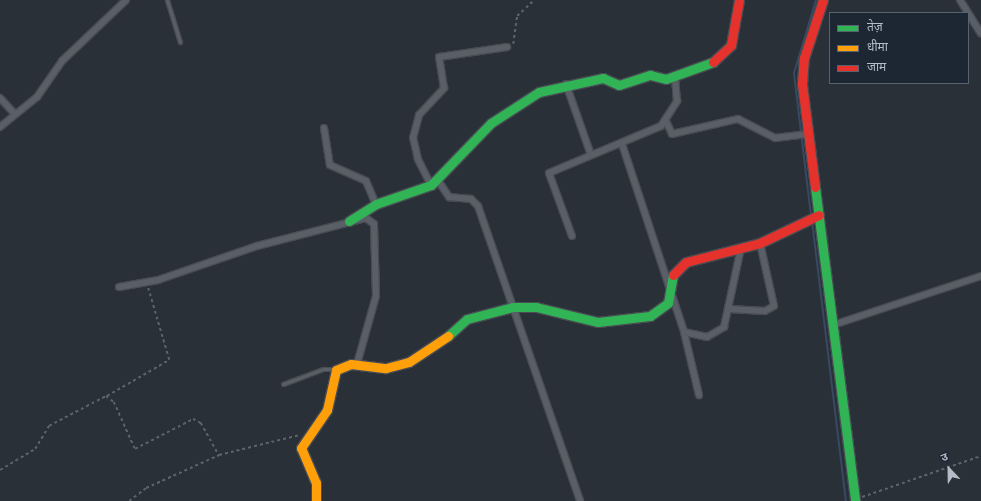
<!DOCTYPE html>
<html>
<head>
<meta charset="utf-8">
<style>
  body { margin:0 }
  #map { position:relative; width:981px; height:501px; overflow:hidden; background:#2a3038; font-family:Signika,"Noto Sans Devanagari",sans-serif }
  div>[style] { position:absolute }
  .stream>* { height:2px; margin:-1px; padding:0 1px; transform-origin:1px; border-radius:1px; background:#384963 }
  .path>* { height:1.5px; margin-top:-0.75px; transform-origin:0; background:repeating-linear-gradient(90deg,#5d636a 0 3px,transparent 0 6px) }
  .roads { filter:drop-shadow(1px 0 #484c53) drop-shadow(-1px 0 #484c53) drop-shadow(0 1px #484c53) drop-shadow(0 -1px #484c53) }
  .lane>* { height:3px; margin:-1.5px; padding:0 1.5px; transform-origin:1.5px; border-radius:1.5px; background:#5a5e66 }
  .street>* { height:6px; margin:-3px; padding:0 3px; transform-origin:3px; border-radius:3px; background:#5a5e66 }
  .fast>* { height:9px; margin:-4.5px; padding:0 4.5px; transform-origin:4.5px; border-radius:4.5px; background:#30b455 }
  .slow>* { height:9px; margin:-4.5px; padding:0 4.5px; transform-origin:4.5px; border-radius:4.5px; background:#ff9f0a }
  .jam>* { height:9px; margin:-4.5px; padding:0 4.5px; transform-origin:4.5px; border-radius:4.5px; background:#e5322d }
  span { translate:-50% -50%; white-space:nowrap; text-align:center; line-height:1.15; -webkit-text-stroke:3.5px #1d2633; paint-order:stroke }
  .legend { position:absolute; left:829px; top:12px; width:140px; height:72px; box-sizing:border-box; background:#1d2633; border:1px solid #59626f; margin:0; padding:5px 7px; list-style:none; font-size:12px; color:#b4bcc9 }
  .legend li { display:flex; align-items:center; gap:8px; height:20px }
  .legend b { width:20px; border:1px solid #59626f }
  .north { position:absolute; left:929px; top:449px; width:40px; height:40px; -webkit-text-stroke:3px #1d2633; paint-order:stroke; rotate:338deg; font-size:11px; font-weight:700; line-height:16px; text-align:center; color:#b4bcc9 }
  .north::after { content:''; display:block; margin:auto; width:14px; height:18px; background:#b4bcc9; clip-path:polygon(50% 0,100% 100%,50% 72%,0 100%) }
</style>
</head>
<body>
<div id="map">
  <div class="stream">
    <div style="left:811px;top:216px;width:144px;rotate:-96.8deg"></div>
    <div style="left:794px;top:73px;width:76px;rotate:-73.2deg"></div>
    <div style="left:812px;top:221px;width:282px;rotate:83.1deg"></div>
  </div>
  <div class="path">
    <div style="left:513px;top:44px;width:28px;rotate:-82deg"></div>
    <div style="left:517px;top:16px;width:23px;rotate:-43deg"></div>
    <div style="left:107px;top:396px;width:72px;rotate:-30.1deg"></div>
    <div style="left:169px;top:360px;width:75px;rotate:-106.3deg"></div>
    <div style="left:0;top:470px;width:41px;rotate:-31deg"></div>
    <div style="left:35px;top:449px;width:27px;rotate:-59deg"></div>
    <div style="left:49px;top:426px;width:64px;rotate:-27.8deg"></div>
    <div style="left:106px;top:396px;width:10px;rotate:37deg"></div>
    <div style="left:114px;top:402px;width:51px;rotate:65.9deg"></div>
    <div style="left:135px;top:449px;width:65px;rotate:-27.3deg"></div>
    <div style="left:193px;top:419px;width:9px;rotate:27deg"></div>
    <div style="left:201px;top:423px;width:37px;rotate:61deg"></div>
    <div style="left:219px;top:455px;width:82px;rotate:-14deg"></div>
    <div style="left:862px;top:497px;width:126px;rotate:-19deg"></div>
    <div style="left:129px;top:501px;width:21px;rotate:-37deg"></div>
    <div style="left:146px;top:488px;width:80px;rotate:-24.3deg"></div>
  </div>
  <div class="roads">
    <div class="lane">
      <div style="left:167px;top:0;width:44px;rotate:72.8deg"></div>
      <div style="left:283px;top:384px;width:43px;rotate:-20.6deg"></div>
      <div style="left:323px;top:369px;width:12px"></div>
    </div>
    <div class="street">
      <div style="left:960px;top:0;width:39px;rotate:58deg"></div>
      <div style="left:566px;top:84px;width:75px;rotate:70.6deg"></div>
      <div style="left:0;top:98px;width:22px;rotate:47deg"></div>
      <div style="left:666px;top:121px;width:14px;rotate:65deg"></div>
      <div style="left:672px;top:134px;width:68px;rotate:-12.8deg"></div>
      <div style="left:738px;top:119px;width:42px;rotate:27.2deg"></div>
      <div style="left:775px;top:138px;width:33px;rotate:-7deg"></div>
      <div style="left:0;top:127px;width:48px;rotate:-39deg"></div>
      <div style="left:37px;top:97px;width:44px;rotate:-55.2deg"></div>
      <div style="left:62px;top:61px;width:88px;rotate:-43.6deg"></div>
      <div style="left:324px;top:128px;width:37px;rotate:81deg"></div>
      <div style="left:330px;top:165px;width:39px;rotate:24deg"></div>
      <div style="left:366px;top:181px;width:25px;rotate:67deg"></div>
      <div style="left:622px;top:144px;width:198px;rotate:71.7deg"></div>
      <div style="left:684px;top:332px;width:65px;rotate:76.6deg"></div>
      <div style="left:437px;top:179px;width:22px;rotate:56deg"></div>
      <div style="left:449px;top:197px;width:22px;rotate:5deg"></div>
      <div style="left:471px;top:199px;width:10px;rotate:45deg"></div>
      <div style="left:478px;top:206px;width:312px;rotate:70.9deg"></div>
      <div style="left:431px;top:185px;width:29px;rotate:-117deg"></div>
      <div style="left:418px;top:159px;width:22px;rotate:-103deg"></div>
      <div style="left:413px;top:138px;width:24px;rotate:-75deg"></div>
      <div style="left:419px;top:115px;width:37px;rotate:-47deg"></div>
      <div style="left:444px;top:88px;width:31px;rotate:-99deg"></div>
      <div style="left:439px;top:57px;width:69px;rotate:-8.4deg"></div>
      <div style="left:572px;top:236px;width:67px;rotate:-110.1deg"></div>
      <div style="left:549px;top:173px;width:121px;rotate:-22.8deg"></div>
      <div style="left:661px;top:126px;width:30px;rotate:-57deg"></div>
      <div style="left:677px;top:101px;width:25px;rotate:-95deg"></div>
      <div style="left:119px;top:287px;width:40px;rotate:-10deg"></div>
      <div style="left:158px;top:280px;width:105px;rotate:-19deg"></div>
      <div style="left:257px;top:246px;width:113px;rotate:-14.4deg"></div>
      <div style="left:366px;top:218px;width:10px;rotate:37deg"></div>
      <div style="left:374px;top:224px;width:72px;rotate:88.4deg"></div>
      <div style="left:376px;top:296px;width:71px;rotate:105.6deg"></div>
      <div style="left:729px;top:309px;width:36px;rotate:3deg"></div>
      <div style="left:765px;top:311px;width:10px;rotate:-29deg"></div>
      <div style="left:774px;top:306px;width:65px;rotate:-102.5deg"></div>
      <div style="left:833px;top:325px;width:156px;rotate:-18.3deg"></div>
      <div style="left:684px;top:332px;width:24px;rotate:12deg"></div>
      <div style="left:707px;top:337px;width:20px;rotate:-30deg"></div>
      <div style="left:724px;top:327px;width:81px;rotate:-77.9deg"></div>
    </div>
    <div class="fast">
      <div style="left:815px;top:187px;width:317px;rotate:82.7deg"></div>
      <div style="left:349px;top:221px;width:32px;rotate:-32deg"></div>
      <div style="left:376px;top:204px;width:58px;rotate:-19.1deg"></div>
      <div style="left:431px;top:185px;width:86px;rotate:-45.9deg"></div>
      <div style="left:491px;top:123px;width:57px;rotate:-32.9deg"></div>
      <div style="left:539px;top:92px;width:66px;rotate:-12.3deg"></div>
      <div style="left:603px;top:78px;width:17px;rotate:24deg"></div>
      <div style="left:619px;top:85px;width:33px;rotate:-18deg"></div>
      <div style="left:650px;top:75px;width:16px;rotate:14deg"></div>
      <div style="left:666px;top:79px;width:50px;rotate:-19.9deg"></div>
      <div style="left:448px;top:336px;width:25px;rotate:-42deg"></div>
      <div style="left:467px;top:319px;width:48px;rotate:-14.6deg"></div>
      <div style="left:513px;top:307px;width:23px"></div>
      <div style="left:536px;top:307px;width:64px;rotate:13.6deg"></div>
      <div style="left:598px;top:322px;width:52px;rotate:-6.6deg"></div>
      <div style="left:650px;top:316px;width:22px;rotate:-36deg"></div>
      <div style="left:668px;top:303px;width:28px;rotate:-80deg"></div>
    </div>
    <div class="slow">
      <div style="left:316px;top:501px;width:18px;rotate:-90deg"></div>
      <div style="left:316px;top:483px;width:38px;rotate:-113deg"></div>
      <div style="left:301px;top:448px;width:46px;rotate:-55.6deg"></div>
      <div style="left:327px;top:410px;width:41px;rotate:-77.3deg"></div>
      <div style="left:336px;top:370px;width:16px;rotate:-22deg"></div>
      <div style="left:351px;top:364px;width:35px;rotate:7deg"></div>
      <div style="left:386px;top:368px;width:24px;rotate:-15deg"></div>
      <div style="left:409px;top:362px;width:47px;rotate:-33.7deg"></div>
    </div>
    <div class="jam">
      <div style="left:713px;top:62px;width:25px;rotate:-43deg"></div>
      <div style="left:731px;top:45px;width:46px;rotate:-79.9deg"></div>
      <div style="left:815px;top:187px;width:104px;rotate:-97.2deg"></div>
      <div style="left:802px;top:84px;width:26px;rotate:-86deg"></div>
      <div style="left:804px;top:58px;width:61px;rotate:-71.9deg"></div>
      <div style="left:673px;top:275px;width:18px;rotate:-45deg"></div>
      <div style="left:686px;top:262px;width:76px;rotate:-14.4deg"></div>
      <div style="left:760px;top:243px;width:65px;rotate:-25.4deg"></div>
    </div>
  </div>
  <ul class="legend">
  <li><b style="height:5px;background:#30b455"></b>तेज़</li>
  <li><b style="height:5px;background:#ff9f0a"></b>धीमा</li>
  <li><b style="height:5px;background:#e5322d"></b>जाम</li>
  </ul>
  <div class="north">उ</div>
</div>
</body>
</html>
